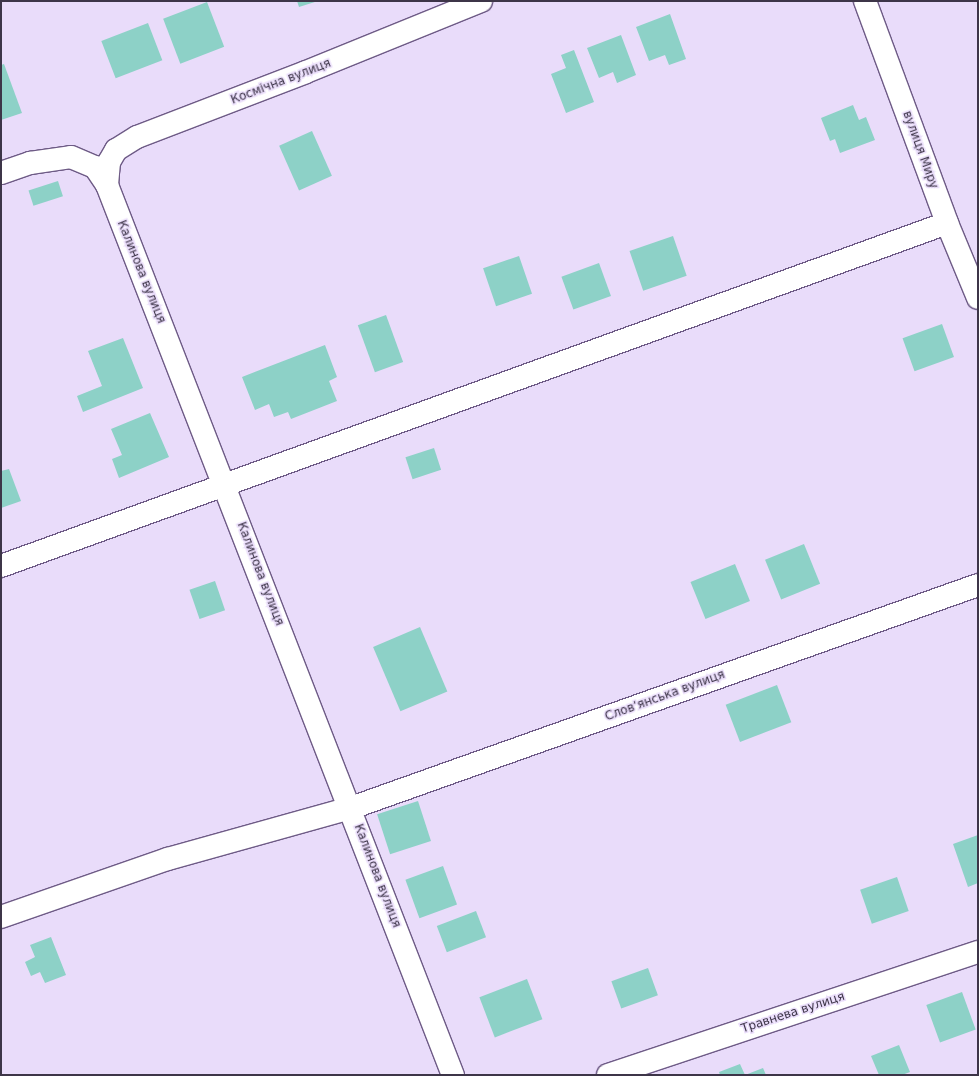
<!DOCTYPE html>
<html>
<head>
<meta charset="utf-8">
<style>
  body { margin:0 }
  #map { position:relative; width:979px; height:1076px; overflow:hidden; background:#e9dcfa; font-family:"DejaVu Sans",sans-serif }
  div>[style] { position:absolute }
  .building>* { inset:0; background:#8dd1c7; transform-origin:0 0 }
  .roads { filter:drop-shadow(1px 0 #6e5b86) drop-shadow(-1px 0 #6e5b86) drop-shadow(0 1px #6e5b86) drop-shadow(0 -1px #6e5b86) }
  .minor>* { height:22px; margin:-11px; padding:0 11px; transform-origin:11px; border-radius:11px; background:#fff }
  span { translate:-50% -50%; white-space:nowrap; text-align:center; line-height:1.15; -webkit-text-stroke:3px #e9dcfa; paint-order:stroke }
  .street-label { font-size:12px; color:#3d3548 }
  .frame { position:absolute; inset:0; border:2px solid #3d3548; pointer-events:none }
</style>
</head>
<body>
<div id="map">
  <div class="building">
    <div style="clip-path:polygon(297px 1px,318px 1px,299px 7px)"></div>
    <div style="left:207px;top:2px;width:48px;height:47px;rotate:69deg"></div>
    <div style="clip-path:polygon(670px 14px,686px 59px,669px 65px,665px 55px,649px 61px,636px 27px)"></div>
    <div style="left:148px;top:23px;width:40px;height:50px;rotate:69deg"></div>
    <div style="clip-path:polygon(621px 35px,636px 75px,617px 83px,613px 72px,599px 78px,587px 48px)"></div>
    <div style="clip-path:polygon(574px 50px,594px 102px,566px 113px,551px 74px,566px 68px,561px 55px)"></div>
    <div style="clip-path:polygon(4px 64px,22px 113px,1px 120px,1px 65px)"></div>
    <div style="clip-path:polygon(853px 105px,859px 120px,866px 117px,875px 140px,840px 153px,835px 139px,830px 141px,821px 118px)"></div>
    <div style="left:312px;top:131px;width:49px;height:36px;rotate:66deg"></div>
    <div style="left:58px;top:181px;width:16px;height:31px;rotate:72deg"></div>
    <div style="left:673px;top:236px;width:42px;height:46px;rotate:71deg"></div>
    <div style="left:519px;top:256px;width:40px;height:38px;rotate:71deg"></div>
    <div style="left:599px;top:263px;width:35px;height:40px;rotate:70deg"></div>
    <div style="left:386px;top:315px;width:50px;height:30px;rotate:70deg"></div>
    <div style="left:942px;top:324px;width:35px;height:42px;rotate:70deg"></div>
    <div style="clip-path:polygon(123px 338px,143px 388px,83px 412px,77px 396px,102px 386px,88px 351px)"></div>
    <div style="clip-path:polygon(325px 345px,337px 377px,329px 381px,337px 401px,291px 419px,288px 412px,274px 417px,269px 404px,255px 410px,242px 377px)"></div>
    <div style="clip-path:polygon(150px 413px,169px 457px,119px 478px,112px 459px,122px 455px,111px 429px)"></div>
    <div style="left:434px;top:448px;width:23px;height:30px;rotate:72deg"></div>
    <div style="clip-path:polygon(9px 469px,21px 501px,1px 508px,1px 471px)"></div>
    <div style="left:804px;top:544px;width:43px;height:42px;rotate:68deg"></div>
    <div style="left:735px;top:564px;width:40px;height:48px;rotate:68deg"></div>
    <div style="left:215px;top:581px;width:31px;height:27px;rotate:71deg"></div>
    <div style="left:420px;top:627px;width:70px;height:51px;rotate:67deg"></div>
    <div style="left:777px;top:685px;width:40px;height:55px;rotate:69deg"></div>
    <div style="left:418px;top:801px;width:42px;height:43px;rotate:72deg"></div>
    <div style="clip-path:polygon(978px 835px,978px 883px,968px 887px,953px 844px)"></div>
    <div style="left:443px;top:866px;width:41px;height:40px;rotate:70deg"></div>
    <div style="left:897px;top:877px;width:36px;height:39px;rotate:71deg"></div>
    <div style="left:476px;top:911px;width:28px;height:42px;rotate:69deg"></div>
    <div style="clip-path:polygon(51px 937px,66px 975px,45px 983px,40px 972px,31px 976px,25px 962px,35px 957px,30px 945px)"></div>
    <div style="left:648px;top:968px;width:29px;height:39px;rotate:70deg"></div>
    <div style="left:527px;top:979px;width:43px;height:51px;rotate:69deg"></div>
    <div style="left:962px;top:992px;width:40px;height:38px;rotate:70deg"></div>
    <div style="clip-path:polygon(899px 1045px,910px 1072px,902px 1075px,879px 1075px,871px 1056px)"></div>
    <div style="clip-path:polygon(740px 1064px,745px 1075px,763px 1068px,766px 1075px,720px 1075px,719px 1072px)"></div>
  </div>
  <div class="roads">
    <div class="minor">
      <div style="left:865px;top:1px;width:237px;rotate:69.7deg"></div>
      <div style="left:947px;top:223px;width:81px;rotate:67.5deg"></div>
      <div style="left:1px;top:173px;width:31px;rotate:-19deg"></div>
      <div style="left:30px;top:163px;width:41px;rotate:-8.3deg"></div>
      <div style="left:71px;top:157px;width:26px;rotate:23deg"></div>
      <div style="left:95px;top:167px;width:22px;rotate:56deg"></div>
      <div style="left:107px;top:185px;width:955px;rotate:68.76deg"></div>
      <div style="left:107px;top:185px;width:23px;rotate:-85deg"></div>
      <div style="left:109px;top:162px;width:14px;rotate:-60deg"></div>
      <div style="left:116px;top:150px;width:25px;rotate:-32deg"></div>
      <div style="left:137px;top:137px;width:181px;rotate:-21deg"></div>
      <div style="left:306px;top:72px;width:189px;rotate:-22.1deg"></div>
      <div style="left:1px;top:566px;width:1006px;rotate:-19.93deg"></div>
      <div style="left:1px;top:917px;width:177px;rotate:-19.2deg"></div>
      <div style="left:168px;top:859px;width:190px;rotate:-15.6deg"></div>
      <div style="left:351px;top:808px;width:665px;rotate:-19.58deg"></div>
      <div style="left:608px;top:1075px;width:390px;rotate:-18.4deg"></div>
    </div>
  </div>
  <div class="street-label">
    <span style="left:281px;top:82px;rotate:-21deg">Космічна вулиця</span>
    <span style="left:920px;top:150px;rotate:70deg">вулиця Миру</span>
    <span style="left:141px;top:272px;rotate:68deg">Калинова вулиця</span>
    <span style="left:260px;top:574px;rotate:69deg">Калинова вулиця</span>
    <span style="left:665px;top:696px;rotate:-20deg">Словʼянська вулиця</span>
    <span style="left:377px;top:876px;rotate:69deg">Калинова вулиця</span>
    <span style="left:793px;top:1013px;rotate:-18deg">Травнева вулиця</span>
  </div>
  <div class="frame"></div>
</div>
</body>
</html>
